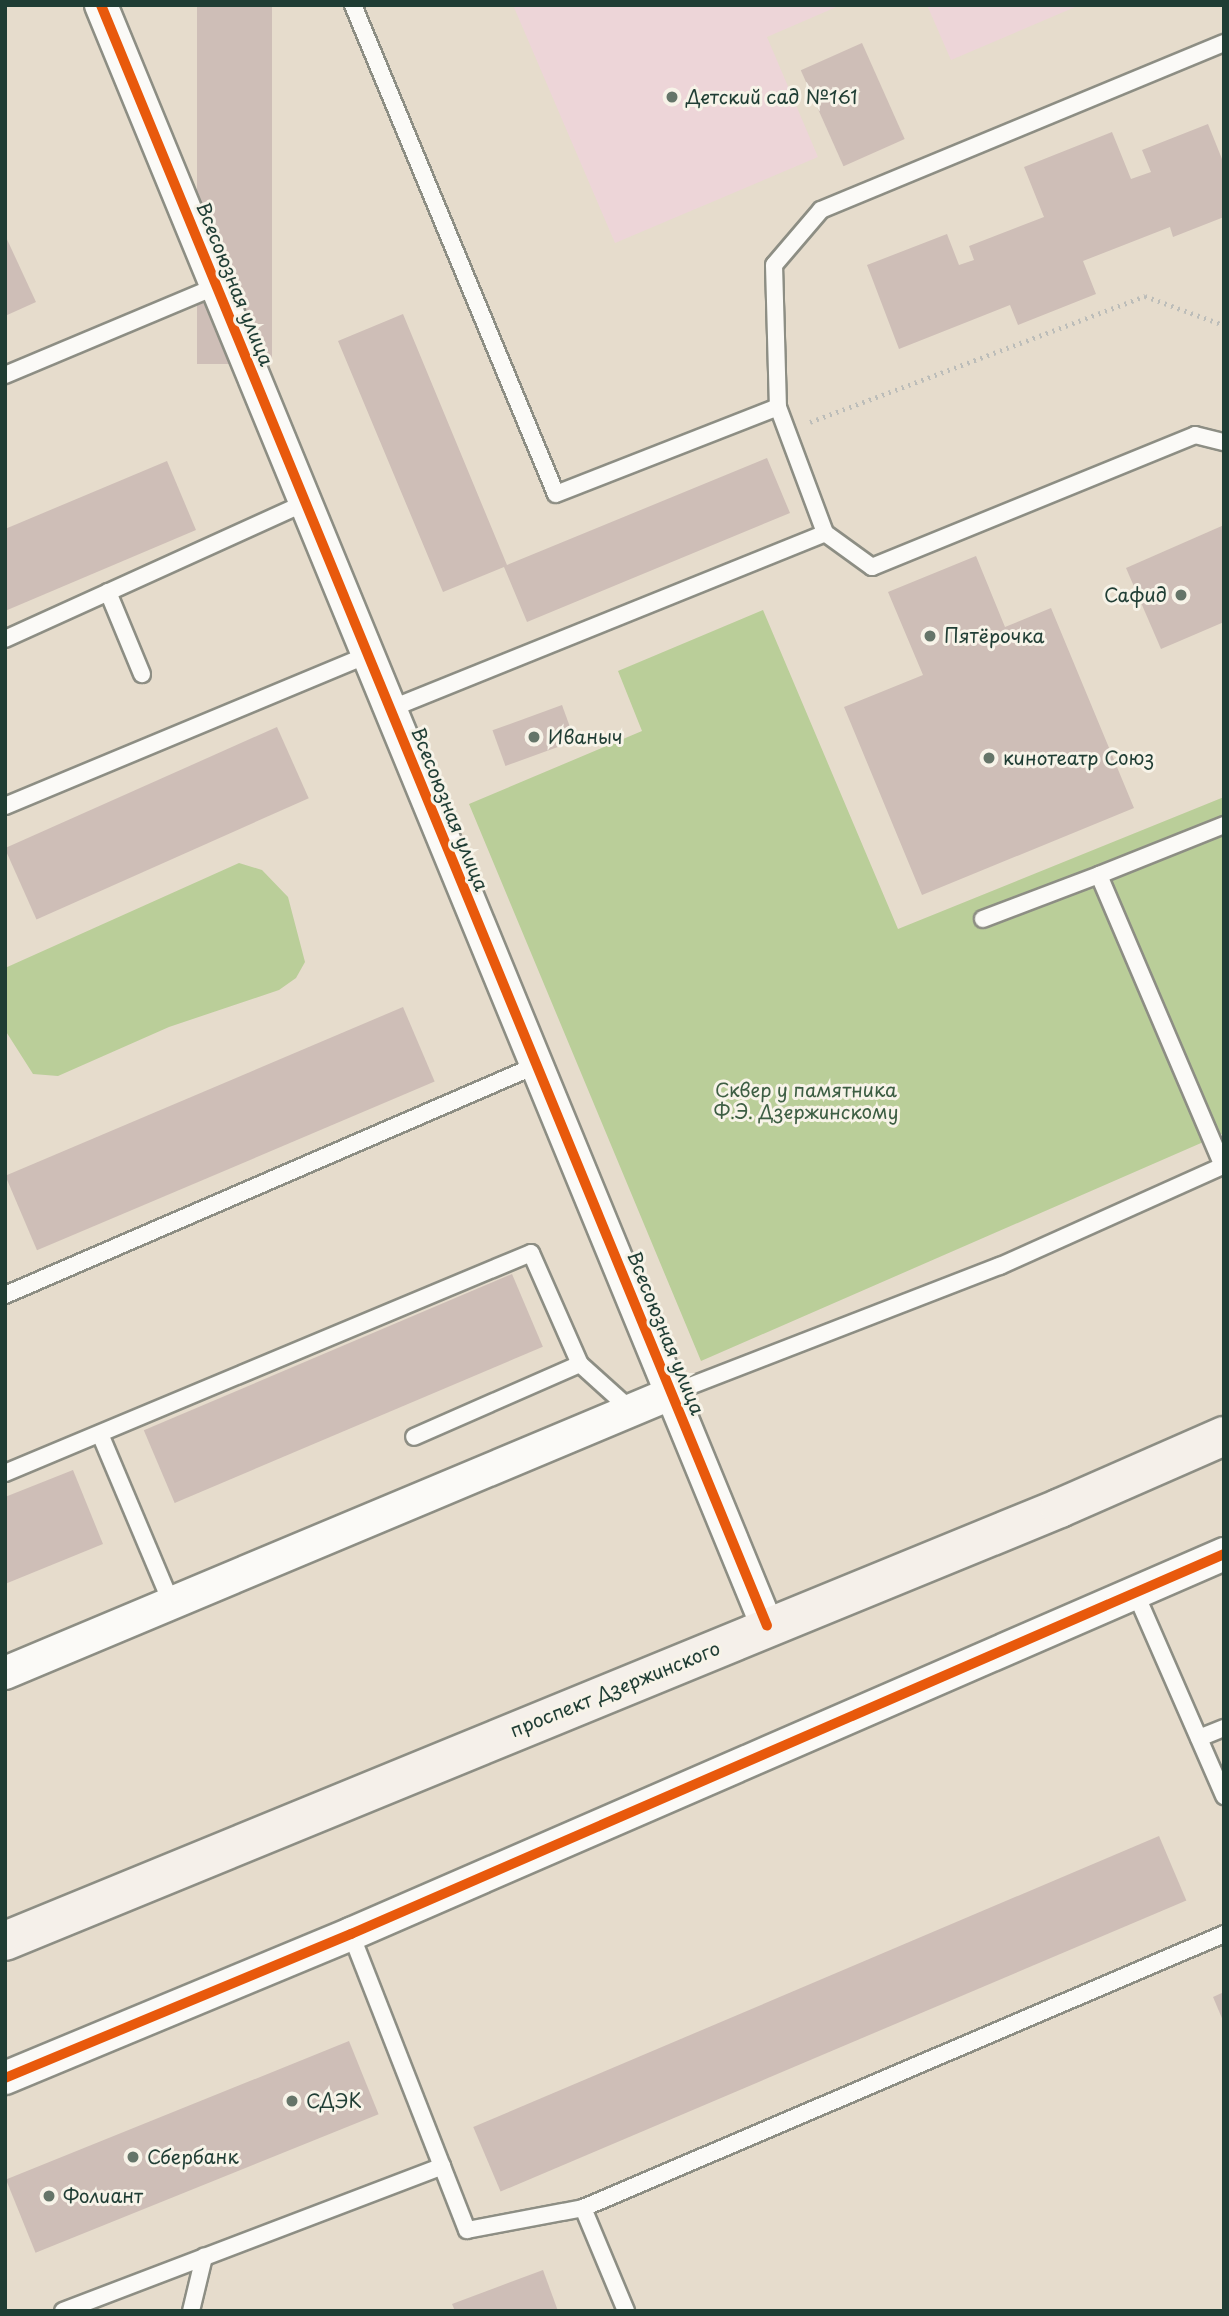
<!DOCTYPE html>
<html>
<head>
<meta charset="utf-8">
<style>
  body { margin:0 }
  #map { position:relative; width:1229px; height:2316px; overflow:hidden; background:#e6dccc; font-family:"Playpen Sans",sans-serif }
  div>[style] { position:absolute }
  .built>* { inset:0; background:#edd5d8 }
  .green>* { inset:0; background:#bace99 }
  .building>* { inset:0; background:#cebeb7; transform-origin:0 0 }
  .path>* { height:4.5px; margin-top:-2.25px; transform-origin:0; background:repeating-linear-gradient(90deg,#bcbdb9 0 2px,transparent 0 7px) }
  .roads { filter:drop-shadow(2px 0 #8d8e84) drop-shadow(-2px 0 #8d8e84) drop-shadow(0 2px #8d8e84) drop-shadow(0 -2px #8d8e84) }
  .lane>* { height:16px; margin:-8px; padding:0 8px; transform-origin:8px; border-radius:8px; background:#fbfaf7 }
  .street>* { height:32px; margin:-16px; padding:0 16px; transform-origin:16px; border-radius:16px; background:#fbfaf7 }
  .secondary>* { height:38px; margin:-19px; padding:0 19px; transform-origin:19px; border-radius:19px; background:#f5f0ea }
  .cycleway>* { height:10px; margin:-5px; padding:0 5px; transform-origin:5px; border-radius:5px; background:#e8590c }
  .dots>* { width:19px; height:19px; translate:-50% -50%; box-sizing:border-box; border:4px solid #f7f3e8; border-radius:50% }
  span { translate:-50% -50%; white-space:nowrap; text-align:center; line-height:1.15; -webkit-text-stroke:6px #f7f3e8; paint-order:stroke }
  .poi-label { font-size:19px; color:#1f3d34 }
  .left { translate:0 -50%; text-align:left }
  .right { translate:-100% -50%; text-align:right }
  .street-label { font-size:19px; color:#1f3d34 }
  .park-label { font-size:19px; color:#3d5e43 }
  .frame { position:absolute; inset:0; border:7px solid #1f3d34; pointer-events:none }
</style>
</head>
<body>
<div id="map">
  <div class="built">
    <div style="clip-path:polygon(513px 5px,841px 5px,767px 37px,818px 157px,615px 243px)"></div>
    <div style="clip-path:polygon(927px 5px,1080px 5px,951px 60px)"></div>
  </div>
  <div class="green">
    <div style="clip-path:polygon(763px 610px,898px 929px,1224px 797px,1224px 1133px,701px 1361px,469px 804px,642px 731px,618px 671px)"></div>
    <div style="clip-path:polygon(239px 863px,262px 870px,288px 897px,305px 962px,296px 978px,279px 990px,169px 1027px,58px 1076px,33px 1074px,5px 1030px,5px 968px)"></div>
  </div>
  <div class="building">
    <div style="left:197px;top:5px;width:75px;height:359px"></div>
    <div style="left:862px;top:43px;width:105px;height:67px;rotate:66deg"></div>
    <div style="clip-path:polygon(1208px 124px,1224px 164px,1224px 217px,1173px 237px,1170px 227px,1083px 261px,1096px 294px,1018px 325px,1010px 305px,899px 349px,867px 265px,947px 234px,959px 265px,974px 260px,969px 246px,1044px 217px,1024px 167px,1112px 132px,1131px 179px,1151px 172px,1142px 150px)"></div>
    <div style="clip-path:polygon(5px 235px,36px 302px,5px 316px)"></div>
    <div style="clip-path:polygon(403px 314px,507px 565px,767px 458px,790px 513px,527px 622px,504px 567px,443px 592px,338px 341px)"></div>
    <div style="clip-path:polygon(167px 461px,196px 530px,5px 611px,5px 529px)"></div>
    <div style="clip-path:polygon(1224px 525px,1224px 622px,1161px 649px,1126px 568px)"></div>
    <div style="clip-path:polygon(976px 556px,1005px 627px,1051px 608px,1134px 808px,922px 895px,844px 707px,923px 675px,888px 592px)"></div>
    <div style="left:562px;top:705px;width:38px;height:74px;rotate:70deg"></div>
    <div style="left:277px;top:727px;width:78px;height:298px;rotate:66deg"></div>
    <div style="left:403px;top:1007px;width:81px;height:432px;rotate:67deg"></div>
    <div style="left:512px;top:1274px;width:79px;height:400px;rotate:67deg"></div>
    <div style="clip-path:polygon(73px 1470px,103px 1544px,5px 1584px,5px 1497px)"></div>
    <div style="left:1159px;top:1836px;width:70px;height:745px;rotate:67deg"></div>
    <div style="clip-path:polygon(1224px 1992px,1224px 2023px,1213px 1997px)"></div>
    <div style="left:349px;top:2041px;width:79px;height:370px;rotate:68deg"></div>
    <div style="clip-path:polygon(543px 2270px,558px 2311px,455px 2311px,452px 2304px)"></div>
  </div>
  <div class="path">
    <div style="left:810px;top:422px;width:358px;rotate:-20.6deg"></div>
    <div style="left:1145px;top:296px;width:84px;rotate:20.2deg"></div>
  </div>
  <div class="roads">
    <div class="lane">
      <div style="left:353px;top:5px;width:529px;rotate:67.46deg"></div>
      <div style="left:556px;top:494px;width:238px;rotate:-21.4deg"></div>
      <div style="left:1224px;top:43px;width:436px;rotate:157.5deg"></div>
      <div style="left:821px;top:210px;width:72px;rotate:130.5deg"></div>
      <div style="left:774px;top:265px;width:142px;rotate:88.4deg"></div>
      <div style="left:778px;top:407px;width:134px;rotate:69.5deg"></div>
      <div style="left:825px;top:533px;width:58px;rotate:35.9deg"></div>
      <div style="left:872px;top:567px;width:349px;rotate:-22.2deg"></div>
      <div style="left:1195px;top:435px;width:30px;rotate:14deg"></div>
      <div style="left:5px;top:375px;width:230px;rotate:-22.8deg"></div>
      <div style="left:108px;top:592px;width:89px;rotate:67.5deg"></div>
      <div style="left:5px;top:639px;width:329px;rotate:-24.4deg"></div>
      <div style="left:390px;top:709px;width:469px;rotate:-22deg"></div>
      <div style="left:5px;top:806px;width:393px;rotate:-22.6deg"></div>
      <div style="left:983px;top:919px;width:124px;rotate:-20.8deg"></div>
      <div style="left:5px;top:1295px;width:580px;rotate:-23.38deg"></div>
      <div style="left:580px;top:1364px;width:67px;rotate:42deg"></div>
      <div style="left:672px;top:1393px;width:352px;rotate:-21.2deg"></div>
      <div style="left:1000px;top:1266px;width:244px;rotate:-24.2deg"></div>
      <div style="left:1223px;top:1166px;width:316px;rotate:-113.1deg"></div>
      <div style="left:1099px;top:875px;width:135px;rotate:-21.8deg"></div>
      <div style="left:100px;top:1434px;width:182px;rotate:67.1deg"></div>
      <div style="left:5px;top:1473px;width:570px;rotate:-22.7deg"></div>
      <div style="left:531px;top:1253px;width:121px;rotate:66.2deg"></div>
      <div style="left:580px;top:1364px;width:181px;rotate:156.3deg"></div>
      <div style="left:1135px;top:1592px;width:223px;rotate:66.4deg"></div>
      <div style="left:1199px;top:1738px;width:27px;rotate:-22deg"></div>
      <div style="left:351px;top:1934px;width:318px;rotate:68.6deg"></div>
      <div style="left:467px;top:2230px;width:118px;rotate:-10.7deg"></div>
      <div style="left:583px;top:2208px;width:112px;rotate:67.3deg"></div>
      <div style="left:583px;top:2208px;width:697px;rotate:-23.14deg"></div>
      <div style="left:63px;top:2311px;width:406px;rotate:-20.9deg"></div>
      <div style="left:191px;top:2311px;width:56px;rotate:-76.5deg"></div>
    </div>
    <div class="street">
      <div style="left:101px;top:5px;width:1752px;rotate:67.66deg"></div>
      <div style="left:5px;top:1673px;width:723px;rotate:-22.77deg"></div>
      <div style="left:5px;top:2078px;width:375px;rotate:-22.6deg"></div>
      <div style="left:351px;top:1934px;width:952px;rotate:-23.52deg"></div>
    </div>
    <div class="secondary">
      <div style="left:5px;top:1941px;width:1140px;rotate:-22.31deg"></div>
      <div style="left:1060px;top:1508px;width:179px;rotate:-23.7deg"></div>
    </div>
  </div>
  <div class="cycleway">
    <div style="left:101px;top:5px;width:1752px;rotate:67.66deg"></div>
    <div style="left:5px;top:2078px;width:375px;rotate:-22.6deg"></div>
    <div style="left:351px;top:1934px;width:952px;rotate:-23.52deg"></div>
  </div>
  <div class="dots">
    <div style="left:672px;top:97px;background:#657569"></div>
    <div style="left:1181px;top:595px;background:#657569"></div>
    <div style="left:930px;top:636px;background:#657569"></div>
    <div style="left:534px;top:737px;background:#657569"></div>
    <div style="left:989px;top:758px;background:#657569"></div>
    <div style="left:292px;top:2101px;background:#657569"></div>
    <div style="left:133px;top:2157px;background:#657569"></div>
    <div style="left:49px;top:2196px;background:#657569"></div>
  </div>
  <div class="poi-label">
    <span class="left" style="left:686px;top:97px">Детский сад №161</span>
    <span class="right" style="left:1167px;top:595px">Сафид</span>
    <span class="left" style="left:944px;top:636px">Пятёрочка</span>
    <span class="left" style="left:548px;top:737px">Иваныч</span>
    <span class="left" style="left:1003px;top:758px">кинотеатр Союз</span>
    <span class="left" style="left:306px;top:2101px">СДЭК</span>
    <span class="left" style="left:147px;top:2157px">Сбербанк</span>
    <span class="left" style="left:63px;top:2196px">Фолиант</span>
  </div>
  <div class="street-label">
    <span style="left:235px;top:284px;rotate:68deg">Всесоюзная улица</span>
    <span style="left:450px;top:809px;rotate:68deg">Всесоюзная улица</span>
    <span style="left:666px;top:1333px;rotate:68deg">Всесоюзная улица</span>
    <span style="left:615px;top:1689px;rotate:-22deg">проспект Дзержинского</span>
  </div>
  <div class="park-label">
    <span style="left:806px;top:1101px">Сквер у памятника<br>Ф.Э. Дзержинскому</span>
  </div>
  <div class="frame"></div>
</div>
</body>
</html>
